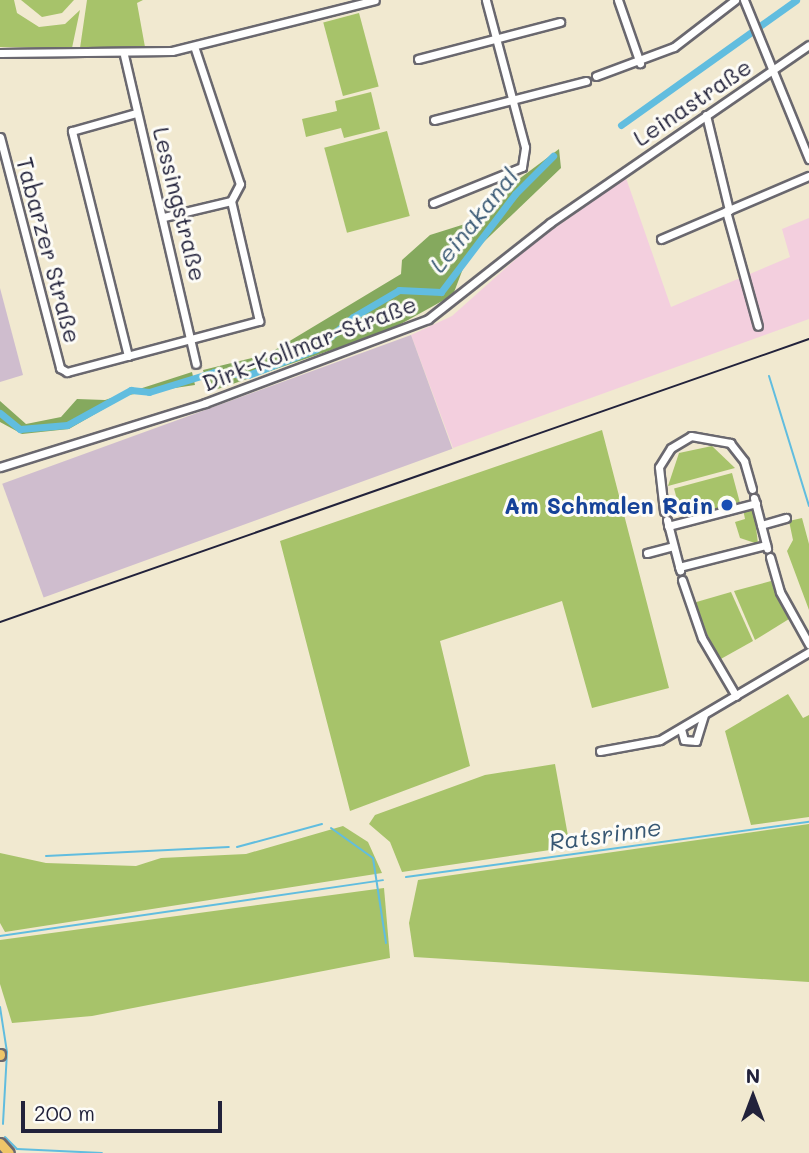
<!DOCTYPE html>
<html>
<head>
<meta charset="utf-8">
<style>
  body { margin:0 }
  #map { position:relative; width:809px; height:1153px; overflow:hidden; background:#f1e9d0; font-family:Mali,sans-serif }
  div>[style] { position:absolute }
  .built>* { inset:0; background:#f3cfde }
  .industrial>* { inset:0; background:#cfbdce; transform-origin:0 0 }
  .green>* { inset:0; background:#a7c36a; transform-origin:0 0 }
  .forest>* { inset:0; background:#85a95e }
  .stream>* { height:2px; margin:-1px; padding:0 1px; transform-origin:1px; border-radius:1px; background:#61bddf }
  .canal>* { height:7px; margin:-3.5px; padding:0 3.5px; transform-origin:3.5px; border-radius:3.5px; background:#61bddf }
  .roads { filter:drop-shadow(2px 0 #6a686f) drop-shadow(-2px 0 #6a686f) drop-shadow(0 2px #6a686f) drop-shadow(0 -2px #6a686f) }
  .minor>* { height:7px; margin:-3.5px; padding:0 3.5px; transform-origin:3.5px; border-radius:3.5px; background:#fff }
  .major>* { height:9px; margin:-4.5px; padding:0 4.5px; transform-origin:4.5px; border-radius:4.5px; background:#eec569 }
  .rail>* { height:2px; margin:-1px; padding:0 1px; transform-origin:1px; border-radius:1px; background:#22223b }
  .dots>* { width:19px; height:19px; translate:-50% -50%; box-sizing:border-box; border:4px solid #fdfcf7; border-radius:50% }
  span { translate:-50% -50%; white-space:nowrap; text-align:center; line-height:1.15; -webkit-text-stroke:6px #fdfcf7; paint-order:stroke }
  .street-label { font-size:23px; color:#22223b }
  .transit-label { font-size:23px; color:#164399; font-weight:700 }
  .right { translate:-100% -50%; text-align:right }
  .water-label { font-size:24px; color:#385874; font-style:italic }
  .north { position:absolute; left:718px; top:1062px; width:70px; height:70px; -webkit-text-stroke:5px #fdfcf7; paint-order:stroke; rotate:0deg; font-size:19px; font-weight:700; line-height:28px; text-align:center; color:#22223b }
  .north::after { content:''; display:block; margin:auto; width:24px; height:32px; background:#22223b; clip-path:polygon(50% 0,100% 100%,50% 72%,0 100%) }
  .scale { position:absolute; left:21px; top:1101px; width:201px; height:32px; box-sizing:border-box; border:4px solid #22223b; border-top:0; padding-left:9px; font-size:21px; line-height:24px; white-space:nowrap; color:#22223b; -webkit-text-stroke:5px #fdfcf7; paint-order:stroke }
</style>
</head>
<body>
<div id="map">
  <div class="built">
    <div style="clip-path:polygon(626px 178px,671px 307px,790px 257px,782px 229px,809px 218px,809px 319px,453px 448px,411px 335px,452px 316px,535px 242px)"></div>
  </div>
  <div class="industrial">
    <div style="clip-path:polygon(0 288px,23px 375px,0 382px)"></div>
    <div style="left:411px;top:335px;width:121px;height:435px;rotate:70deg"></div>
  </div>
  <div class="green">
    <div style="clip-path:polygon(0 0,14px 0,17px 13px,39px 27px,65px 24px,80px 10px,72px 48px,0 47px)"></div>
    <div style="clip-path:polygon(21px 0,74px 0,62px 13px,42px 17px)"></div>
    <div style="clip-path:polygon(87px 0,143px 0,137px 3px,145px 47px,80px 48px)"></div>
    <div style="left:359px;top:13px;width:76px;height:37px;rotate:75deg"></div>
    <div style="clip-path:polygon(371px 92px,380px 129px,344px 138px,341px 128px,306px 137px,302px 119px,337px 111px,335px 101px)"></div>
    <div style="left:387px;top:131px;width:88px;height:65px;rotate:75deg"></div>
    <div style="clip-path:polygon(602px 430px,669px 688px,592px 708px,562px 601px,440px 641px,470px 766px,350px 811px,280px 541px)"></div>
    <div style="clip-path:polygon(712px 446px,735px 468px,668px 486px,679px 453px)"></div>
    <div style="left:732px;top:473px;width:30px;height:60px;rotate:75deg"></div>
    <div style="clip-path:polygon(743px 509px,754px 510px,758px 544px,740px 538px,735px 522px,745px 519px)"></div>
    <div style="clip-path:polygon(802px 518px,809px 544px,809px 610px,787px 551px,793px 540px,789px 521px)"></div>
    <div style="clip-path:polygon(771px 581px,789px 619px,755px 640px,734px 591px)"></div>
    <div style="clip-path:polygon(731px 592px,753px 641px,719px 660px,693px 603px)"></div>
    <div style="clip-path:polygon(788px 694px,803px 718px,809px 715px,809px 817px,751px 825px,725px 731px)"></div>
    <div style="clip-path:polygon(555px 764px,570px 847px,402px 872px,390px 842px,369px 824px,375px 815px,485px 775px)"></div>
    <div style="clip-path:polygon(809px 824px,809px 982px,414px 957px,409px 923px,418px 880px)"></div>
    <div style="clip-path:polygon(343px 826px,368px 842px,382px 873px,5px 932px,0 923px,0 853px,46px 863px,136px 866px,161px 858px,246px 854px)"></div>
    <div style="clip-path:polygon(384px 888px,390px 958px,92px 1016px,12px 1023px,0 984px,0 940px)"></div>
  </div>
  <div class="forest">
    <div style="clip-path:polygon(559px 149px,561px 168px,467px 258px,453px 295px,390px 330px,209px 392px,203px 370px,268px 354px,401px 274px,402px 260px,430px 235px,484px 218px,519px 179px)"></div>
    <div style="clip-path:polygon(192px 372px,195px 385px,128px 395px,69px 429px,22px 434px,0 422px,0 401px,26px 424px,61px 417px,77px 399px,105px 400px)"></div>
  </div>
  <div class="stream">
    <div style="left:769px;top:376px;width:136px;rotate:72.9deg"></div>
    <div style="left:331px;top:828px;width:52px;rotate:35.5deg"></div>
    <div style="left:373px;top:858px;width:86px;rotate:81.3deg"></div>
    <div style="left:237px;top:847px;width:88px;rotate:-15.1deg"></div>
    <div style="left:46px;top:856px;width:183px;rotate:-2.8deg"></div>
    <div style="left:406px;top:877px;width:407px;rotate:-7.8deg"></div>
    <div style="left:0;top:936px;width:387px;rotate:-8.3deg"></div>
    <div style="left:0;top:1007px;width:46px;rotate:81.2deg"></div>
    <div style="left:7px;top:1052px;width:72px;rotate:93.2deg"></div>
    <div style="left:5px;top:1137px;width:17px;rotate:45deg"></div>
    <div style="left:17px;top:1149px;width:85px;rotate:2.7deg"></div>
  </div>
  <div class="canal">
    <div style="left:621px;top:125px;width:215px;rotate:-35.5deg"></div>
    <div style="left:0;top:413px;width:26px;rotate:39deg"></div>
    <div style="left:20px;top:429px;width:47px;rotate:-4.9deg"></div>
    <div style="left:67px;top:425px;width:73px;rotate:-28.7deg"></div>
    <div style="left:131px;top:390px;width:18px;rotate:6deg"></div>
    <div style="left:149px;top:392px;width:68px;rotate:-17.1deg"></div>
    <div style="left:214px;top:372px;width:34px;rotate:5deg"></div>
    <div style="left:248px;top:375px;width:73px;rotate:-20.9deg"></div>
    <div style="left:316px;top:349px;width:49px;rotate:-40.9deg"></div>
    <div style="left:353px;top:317px;width:53px;rotate:-30.4deg"></div>
    <div style="left:399px;top:290px;width:42px;rotate:2.7deg"></div>
    <div style="left:441px;top:292px;width:123px;rotate:-52.9deg"></div>
    <div style="left:515px;top:194px;width:54px;rotate:-45deg"></div>
  </div>
  <div class="roads">
    <div class="minor">
      <div style="left:618px;top:0;width:67px;rotate:70.8deg"></div>
      <div style="left:744px;top:0;width:172px;rotate:67.8deg"></div>
      <div style="left:194px;top:46px;width:145px;rotate:71.6deg"></div>
      <div style="left:240px;top:184px;width:19px;rotate:118deg"></div>
      <div style="left:0;top:53px;width:172px;rotate:-0.7deg"></div>
      <div style="left:172px;top:51px;width:209px;rotate:-14.1deg"></div>
      <div style="left:124px;top:55px;width:317px;rotate:76.9deg"></div>
      <div style="left:418px;top:59px;width:147px;rotate:-14.6deg"></div>
      <div style="left:596px;top:76px;width:83px;rotate:-20.4deg"></div>
      <div style="left:674px;top:47px;width:77px;rotate:-37.6deg"></div>
      <div style="left:706px;top:115px;width:98px;rotate:76.4deg"></div>
      <div style="left:434px;top:120px;width:157px;rotate:-14.4deg"></div>
      <div style="left:0;top:137px;width:239px;rotate:75.4deg"></div>
      <div style="left:60px;top:368px;width:8px;rotate:30deg"></div>
      <div style="left:67px;top:372px;width:199px;rotate:-14.9deg"></div>
      <div style="left:259px;top:321px;width:123px;rotate:-103.1deg"></div>
      <div style="left:231px;top:201px;width:69px;rotate:166.6deg"></div>
      <div style="left:433px;top:203px;width:96px;rotate:-22deg"></div>
      <div style="left:522px;top:167px;width:20px;rotate:-81deg"></div>
      <div style="left:525px;top:147px;width:152px;rotate:-104.9deg"></div>
      <div style="left:726px;top:211px;width:119px;rotate:74.5deg"></div>
      <div style="left:661px;top:239px;width:161px;rotate:-23.1deg"></div>
      <div style="left:128px;top:356px;width:232px;rotate:-104deg"></div>
      <div style="left:72px;top:131px;width:66px;rotate:-15.7deg"></div>
      <div style="left:0;top:467px;width:215px;rotate:-17.3deg"></div>
      <div style="left:205px;top:403px;width:238px;rotate:-20.6deg"></div>
      <div style="left:428px;top:319px;width:155px;rotate:-38.2deg"></div>
      <div style="left:550px;top:223px;width:314px;rotate:-34.5deg"></div>
      <div style="left:754px;top:498px;width:52px;rotate:75.4deg"></div>
      <div style="left:664px;top:511px;width:44px;rotate:-96.5deg"></div>
      <div style="left:659px;top:467px;width:22px;rotate:-58deg"></div>
      <div style="left:671px;top:448px;width:23px;rotate:-31deg"></div>
      <div style="left:691px;top:436px;width:40px;rotate:10deg"></div>
      <div style="left:730px;top:443px;width:23px;rotate:52deg"></div>
      <div style="left:744px;top:461px;width:29px;rotate:74deg"></div>
      <div style="left:667px;top:520px;width:52px;rotate:75.4deg"></div>
      <div style="left:761px;top:525px;width:26px;rotate:-16deg"></div>
      <div style="left:668px;top:526px;width:91px;rotate:-14.6deg"></div>
      <div style="left:647px;top:553px;width:27px;rotate:-15deg"></div>
      <div style="left:770px;top:557px;width:36px;rotate:74deg"></div>
      <div style="left:780px;top:592px;width:60px;rotate:60.9deg"></div>
      <div style="left:679px;top:567px;width:90px;rotate:-14.2deg"></div>
      <div style="left:682px;top:580px;width:61px;rotate:71deg"></div>
      <div style="left:702px;top:638px;width:67px;rotate:59.6deg"></div>
      <div style="left:681px;top:729px;width:11px;rotate:75deg"></div>
      <div style="left:684px;top:740px;width:12px;rotate:5deg"></div>
      <div style="left:696px;top:741px;width:27px;rotate:-73deg"></div>
      <div style="left:600px;top:751px;width:61px;rotate:-10.4deg"></div>
      <div style="left:660px;top:740px;width:173px;rotate:-30.6deg"></div>
    </div>
    <div class="major">
      <div style="left:0;top:1054px;width:1px;rotate:90deg"></div>
      <div style="left:0;top:1143px;width:13px;rotate:48deg"></div>
    </div>
  </div>
  <div class="rail">
    <div style="left:0;top:622px;width:857px;rotate:-19.28deg"></div>
  </div>
  <div class="dots">
    <div style="left:727px;top:505px;background:#1a4fb4"></div>
  </div>
  <div class="street-label">
    <span style="left:692px;top:102px;rotate:-34deg">Leinastraße</span>
    <span style="left:180px;top:204px;rotate:76deg">Lessingstraße</span>
    <span style="left:49px;top:250px;rotate:75deg">Tabarzer Straße</span>
    <span style="left:309px;top:343px;rotate:-21deg">Dirk-Kollmar-Straße</span>
  </div>
  <div class="transit-label">
    <span class="right" style="left:713px;top:505px">Am Schmalen Rain</span>
  </div>
  <div class="water-label">
    <span style="left:473px;top:220px;rotate:-51deg">Leinakanal</span>
    <span style="left:605px;top:834px;rotate:-8deg">Ratsrinne</span>
  </div>
  <div class="north">N</div>
  <div class="scale">200 m</div>
</div>
</body>
</html>
